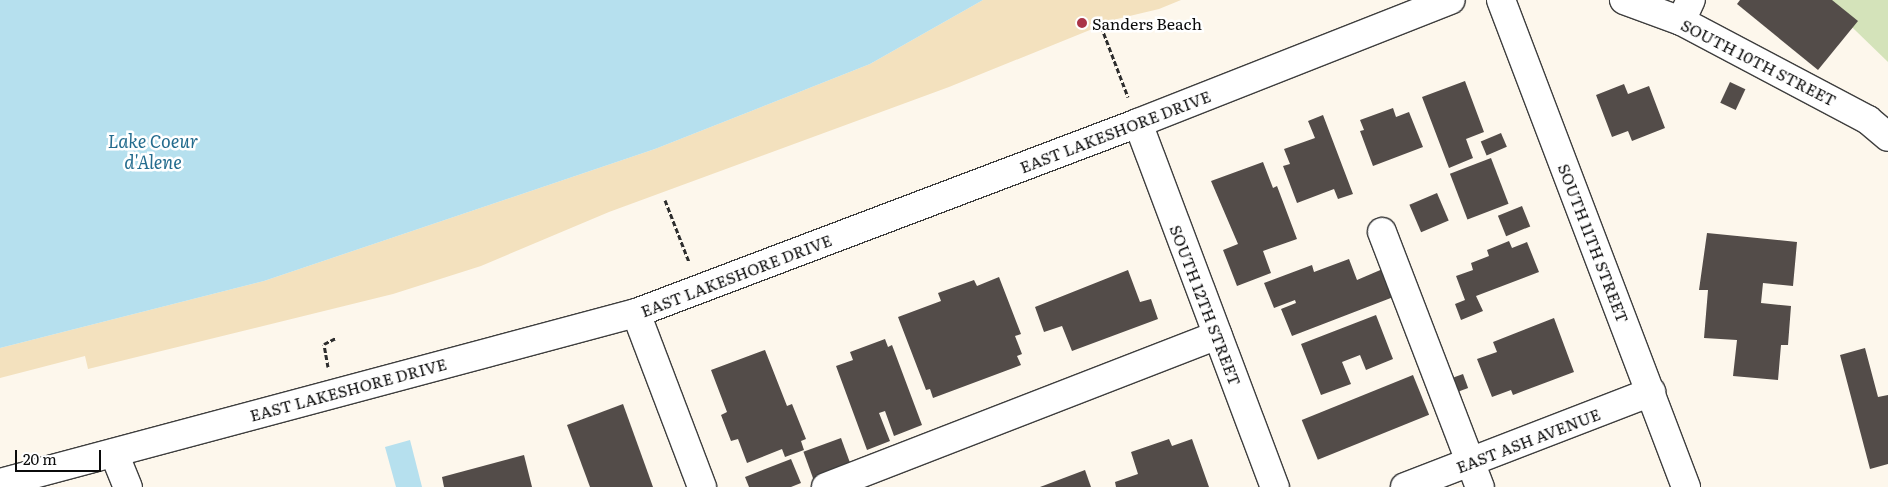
<!DOCTYPE html>
<html>
<head>
<meta charset="utf-8">
<style>
  body { margin:0 }
  #map { position:relative; width:1888px; height:487px; overflow:hidden; background:#fdf7ec; font-family:Literata,serif }
  div>[style] { position:absolute }
  .green>* { inset:0; background:#d4e3ba }
  .sand>* { inset:0; background:#f3e1be }
  .water>* { inset:0; background:#b6e0ee }
  .building>* { inset:0; background:#534c49; transform-origin:0 0 }
  .path>* { height:3px; margin-top:-1.5px; transform-origin:0; background:repeating-linear-gradient(90deg,#2d2d2d 0 5px,transparent 0 7.5px) }
  .roads { filter:drop-shadow(1px 0 #3e3e3e) drop-shadow(-1px 0 #3e3e3e) drop-shadow(0 1px #3e3e3e) drop-shadow(0 -1px #3e3e3e) }
  .minor>* { height:28px; margin:-14px; padding:0 14px; transform-origin:14px; border-radius:14px; background:#fff }
  .dots>* { width:14px; height:14px; translate:-50% -50%; box-sizing:border-box; border:2px solid #fff; border-radius:50% }
  span { translate:-50% -50%; white-space:nowrap; text-align:center; line-height:1.15; -webkit-text-stroke:5px #fff; paint-order:stroke }
  .poi-label { font-size:16px; color:#0b0b0b }
  .left { translate:0 -50%; text-align:left }
  .street-label { font-size:16px; color:#0b0b0b }
  .water-label { font-size:18px; color:#246c8e; font-style:italic }
  .scale { position:absolute; left:15px; top:450px; width:86px; height:22px; box-sizing:border-box; border:2px solid #0b0b0b; border-top:0; padding-left:6px; font-size:15px; line-height:18px; white-space:nowrap; color:#0b0b0b; -webkit-text-stroke:4px #fff; paint-order:stroke }
</style>
</head>
<body>
<div id="map">
  <div class="green">
    <div style="clip-path:polygon(1824px 0,1888px 0,1888px 62px)"></div>
  </div>
  <div class="sand">
    <div style="clip-path:polygon(983px 0,1181px 0,1159px 9px,1117px 19px,949px 87px,609px 212px,481px 266px,393px 294px,88px 369px,85px 356px,0 378px,0 348px,264px 281px,655px 149px,870px 64px)"></div>
  </div>
  <div class="water">
    <div style="clip-path:polygon(0 0,983px 0,870px 64px,655px 149px,264px 281px,0 348px)"></div>
    <div style="clip-path:polygon(410px 440px,422px 487px,396px 487px,385px 447px)"></div>
  </div>
  <div class="building">
    <div style="clip-path:polygon(1740px 0,1832px 0,1858px 21px,1818px 70px,1737px 4px)"></div>
    <div style="clip-path:polygon(1465px 81px,1484px 132px,1466px 139px,1473px 158px,1449px 168px,1422px 97px)"></div>
    <div style="left:1730px;top:82px;width:17px;height:23px;rotate:25deg"></div>
    <div style="clip-path:polygon(1624px 84px,1628px 94px,1649px 86px,1665px 128px,1632px 141px,1628px 131px,1612px 137px,1596px 95px)"></div>
    <div style="clip-path:polygon(1393px 108px,1396px 117px,1409px 112px,1423px 147px,1373px 166px,1360px 131px,1364px 130px,1360px 120px)"></div>
    <div style="clip-path:polygon(1323px 115px,1353px 194px,1338px 199px,1334px 189px,1297px 203px,1283px 166px,1290px 164px,1284px 149px,1315px 138px,1308px 121px)"></div>
    <div style="left:1501px;top:133px;width:15px;height:22px;rotate:67deg"></div>
    <div style="left:1491px;top:158px;width:49px;height:44px;rotate:69deg"></div>
    <div style="clip-path:polygon(1263px 162px,1273px 188px,1277px 186px,1297px 239px,1263px 251px,1271px 273px,1237px 286px,1223px 250px,1238px 244px,1211px 181px)"></div>
    <div style="left:1437px;top:193px;width:30px;height:30px;rotate:67deg"></div>
    <div style="left:1522px;top:206px;width:22px;height:26px;rotate:68deg"></div>
    <div style="clip-path:polygon(1707px 233px,1797px 242px,1793px 286px,1763px 283px,1761px 303px,1791px 306px,1788px 345px,1781px 345px,1778px 380px,1733px 376px,1737px 340px,1704px 338px,1708px 290px,1699px 290px)"></div>
    <div style="clip-path:polygon(1509px 241px,1512px 248px,1527px 242px,1539px 272px,1476px 296px,1483px 311px,1461px 320px,1455px 304px,1465px 300px,1456px 276px,1473px 270px,1471px 263px,1489px 256px,1487px 250px)"></div>
    <div style="clip-path:polygon(1349px 259px,1357px 280px,1385px 268px,1396px 296px,1292px 336px,1281px 309px,1296px 303px,1295px 300px,1274px 308px,1264px 283px,1312px 265px,1314px 272px)"></div>
    <div style="clip-path:polygon(1128px 270px,1140px 302px,1151px 299px,1158px 319px,1072px 351px,1062px 326px,1044px 332px,1035px 307px)"></div>
    <div style="clip-path:polygon(999px 277px,1021px 334px,1015px 336px,1022px 354px,1017px 356px,1021px 365px,933px 398px,930px 389px,926px 390px,898px 317px,941px 301px,938px 293px,974px 280px,977px 286px)"></div>
    <div style="clip-path:polygon(1376px 315px,1393px 359px,1366px 370px,1360px 355px,1342px 362px,1351px 384px,1321px 395px,1301px 344px)"></div>
    <div style="clip-path:polygon(1554px 318px,1574px 372px,1513px 395px,1511px 390px,1492px 397px,1477px 359px,1497px 352px,1493px 342px)"></div>
    <div style="clip-path:polygon(885px 339px,888px 347px,892px 345px,922px 425px,894px 436px,885px 411px,879px 413px,890px 441px,867px 450px,836px 366px,853px 360px,850px 352px)"></div>
    <div style="clip-path:polygon(1865px 348px,1878px 397px,1888px 395px,1888px 464px,1870px 469px,1840px 355px)"></div>
    <div style="clip-path:polygon(765px 350px,787px 406px,792px 404px,806px 439px,801px 441px,804px 450px,785px 457px,782px 449px,747px 463px,738px 439px,731px 441px,721px 415px,727px 412px,711px 370px)"></div>
    <div style="left:1463px;top:374px;width:15px;height:13px;rotate:70deg"></div>
    <div style="left:1413px;top:375px;width:43px;height:120px;rotate:68deg"></div>
    <div style="clip-path:polygon(623px 404px,653px 487px,590px 487px,567px 425px)"></div>
    <div style="left:841px;top:438px;width:29px;height:40px;rotate:70deg"></div>
    <div style="clip-path:polygon(1169px 439px,1172px 446px,1192px 439px,1209px 487px,1116px 487px,1115px 482px,1138px 474px,1131px 452px)"></div>
    <div style="clip-path:polygon(524px 455px,532px 487px,444px 487px,442px 477px)"></div>
    <div style="clip-path:polygon(791px 459px,801px 483px,791px 487px,749px 487px,745px 477px)"></div>
    <div style="clip-path:polygon(1085px 470px,1091px 487px,1040px 487px)"></div>
  </div>
  <div class="path">
    <div style="left:1101px;top:26px;width:76px;rotate:69.2deg"></div>
    <div style="left:665px;top:200px;width:66px;rotate:68.8deg"></div>
    <div style="left:328px;top:367px;width:23px;rotate:-100deg"></div>
    <div style="left:324px;top:344px;width:13px;rotate:-27deg"></div>
  </div>
  <div class="roads">
    <div class="minor">
      <div style="left:1501px;top:0;width:521px;rotate:69.2deg"></div>
      <div style="left:1624px;top:0;width:61px;rotate:20.2deg"></div>
      <div style="left:1681px;top:21px;width:212px;rotate:27.9deg"></div>
      <div style="left:1868px;top:120px;width:26px;rotate:40deg"></div>
      <div style="left:1681px;top:21px;width:23px;rotate:-65deg"></div>
      <div style="left:1138px;top:123px;width:389px;rotate:69.4deg"></div>
      <div style="left:1382px;top:232px;width:273px;rotate:69deg"></div>
      <div style="left:636px;top:313px;width:186px;rotate:69.2deg"></div>
      <div style="left:114px;top:453px;width:37px;rotate:68deg"></div>
      <div style="left:0;top:483px;width:658px;rotate:-14.97deg"></div>
      <div style="left:636px;top:313px;width:537px;rotate:-20.73deg"></div>
      <div style="left:1138px;top:123px;width:336px;rotate:-21.5deg"></div>
      <div style="left:826px;top:487px;width:420px;rotate:-21.2deg"></div>
      <div style="left:1405px;top:487px;width:264px;rotate:-21.1deg"></div>
    </div>
  </div>
  <div class="dots">
    <div style="left:1082px;top:23px;background:#aa3448"></div>
  </div>
  <div class="poi-label">
    <span class="left" style="left:1092px;top:23px">Sanders Beach</span>
  </div>
  <div class="street-label">
    <span style="left:1759px;top:62px;rotate:27deg">SOUTH 10TH STREET</span>
    <span style="left:1115px;top:131px;rotate:-21deg">EAST LAKESHORE DRIVE</span>
    <span style="left:1594px;top:243px;rotate:69deg">SOUTH 11TH STREET</span>
    <span style="left:736px;top:275px;rotate:-21deg">EAST LAKESHORE DRIVE</span>
    <span style="left:1206px;top:305px;rotate:69deg">SOUTH 12TH STREET</span>
    <span style="left:348px;top:389px;rotate:-15deg">EAST LAKESHORE DRIVE</span>
    <span style="left:1528px;top:440px;rotate:-21deg">EAST ASH AVENUE</span>
  </div>
  <div class="water-label">
    <span style="left:153px;top:152px">Lake Coeur<br>d'Alene</span>
  </div>
  <div class="scale">20 m</div>
</div>
</body>
</html>
